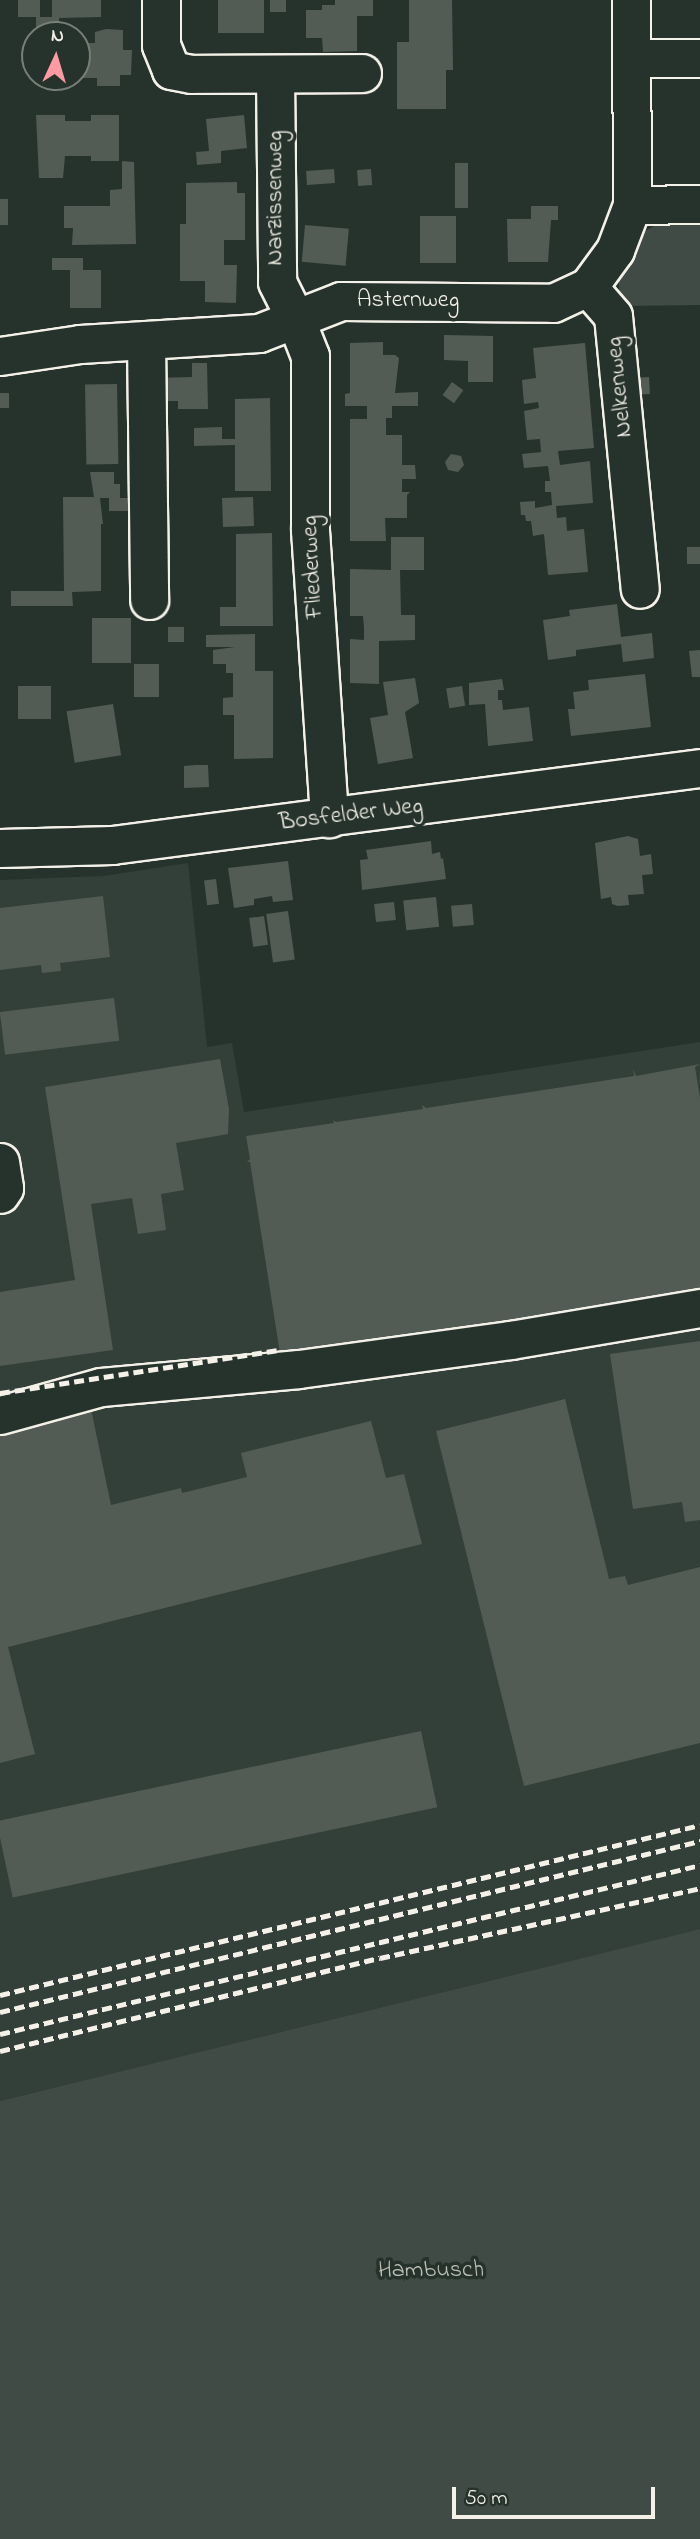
<!DOCTYPE html>
<html>
<head>
<meta charset="utf-8">
<style>
  body { margin:0 }
  #map { position:relative; width:700px; height:2539px; overflow:hidden; background:#26332d; font-family:"Indie Flower",sans-serif }
  div>[style] { position:absolute }
  .built>* { inset:0; background:#333f39 }
  .green>* { inset:0; background:#414b45 }
  .building>* { inset:0; background:#525c55; transform-origin:0 0 }
  .roads { filter:drop-shadow(2px 0 #f4f1e8) drop-shadow(-2px 0 #f4f1e8) drop-shadow(0 2px #f4f1e8) drop-shadow(0 -2px #f4f1e8) }
  .minor>* { height:37px; margin:-18.5px; padding:0 18.5px; transform-origin:18.5px; border-radius:18.5px; background:#26332d }
  .rail>* { height:5px; margin-top:-2.5px; transform-origin:0; background:repeating-linear-gradient(90deg,#f4f1e8 0 10px,transparent 0 15px) }
  span { translate:-50% -50%; white-space:nowrap; text-align:center; line-height:1.15; -webkit-text-stroke:7px #26332d; paint-order:stroke }
  .street-label { font-size:24px; color:#f4f1e8 }
  .park-label { font-size:24px; color:#bebfb7 }
  .north { position:absolute; left:21px; top:21px; width:70px; height:70px; box-sizing:border-box; background:#26332d; border:2px solid #787f78; border-radius:50%; rotate:4deg; font-size:19px; font-weight:700; line-height:28px; text-align:center; color:#f4f1e8 }
  .north::after { content:''; display:block; margin:auto; width:24px; height:32px; background:#ff9aa2; clip-path:polygon(50% 0,100% 100%,50% 72%,0 100%) }
  .scale { position:absolute; left:452px; top:2487px; width:203px; height:32px; box-sizing:border-box; border:4px solid #f4f1e8; border-top:0; padding-left:9px; font-size:21px; line-height:24px; white-space:nowrap; color:#f4f1e8; -webkit-text-stroke:5px #26332d; paint-order:stroke }
</style>
</head>
<body>
<div id="map">
  <div class="built">
    <div style="clip-path:polygon(188px 863px,207px 1047px,232px 1043px,244px 1112px,700px 1042px,700px 1929px,0 2101px,0 880px,103px 876px)"></div>
  </div>
  <div class="green">
    <div style="clip-path:polygon(670px 217px,700px 217px,700px 305px,620px 306px,618px 264px,629px 240px)"></div>
    <div style="clip-path:polygon(700px 1929px,700px 2539px,0 2539px,0 2101px)"></div>
  </div>
  <div class="building">
    <div style="clip-path:polygon(18px 0,40px 0,40px 17px,52px 17px,52px 0,101px 0,101px 17px,59px 18px,59px 35px,36px 35px,36px 17px,18px 17px)"></div>
    <div style="left:218px;top:0;width:46px;height:33px"></div>
    <div style="left:270px;top:0;width:16px;height:12px"></div>
    <div style="clip-path:polygon(335px 0,373px 0,373px 16px,357px 16px,357px 51px,323px 52px,322px 38px,306px 38px,306px 10px,322px 10px,322px 5px,335px 5px)"></div>
    <div style="clip-path:polygon(409px 0,452px 0,453px 70px,446px 70px,446px 109px,397px 109px,397px 42px,409px 42px)"></div>
    <div style="clip-path:polygon(106px 29px,123px 30px,123px 50px,132px 50px,131px 75px,120px 75px,120px 86px,97px 86px,97px 78px,77px 78px,77px 43px,95px 43px,95px 32px)"></div>
    <div style="clip-path:polygon(36px 115px,65px 115px,65px 121px,91px 121px,91px 115px,119px 115px,119px 161px,91px 161px,91px 156px,65px 156px,63px 178px,39px 178px)"></div>
    <div style="clip-path:polygon(244px 115px,247px 148px,221px 151px,221px 163px,197px 165px,196px 152px,209px 151px,206px 119px)"></div>
    <div style="clip-path:polygon(122px 161px,134px 162px,136px 244px,72px 245px,73px 228px,64px 228px,64px 206px,110px 206px,110px 190px,122px 189px)"></div>
    <div style="left:455px;top:163px;width:13px;height:45px"></div>
    <div style="left:334px;top:169px;width:14px;height:28px;rotate:86deg"></div>
    <div style="left:371px;top:169px;width:16px;height:14px;rotate:86deg"></div>
    <div style="clip-path:polygon(237px 182px,237px 193px,245px 193px,245px 240px,224px 240px,224px 265px,237px 265px,236px 303px,205px 302px,205px 281px,180px 281px,180px 224px,186px 224px,186px 183px)"></div>
    <div style="left:8px;top:199px;width:26px;height:8px;rotate:90deg"></div>
    <div style="clip-path:polygon(531px 206px,558px 206px,558px 220px,551px 220px,548px 262px,508px 262px,507px 219px,531px 219px)"></div>
    <div style="left:420px;top:216px;width:36px;height:47px"></div>
    <div style="left:305px;top:225px;width:44px;height:37px;rotate:5deg"></div>
    <div style="clip-path:polygon(52px 258px,83px 258px,83px 270px,101px 270px,101px 308px,70px 308px,70px 270px,52px 270px)"></div>
    <div style="clip-path:polygon(444px 335px,493px 336px,493px 382px,468px 382px,468px 361px,444px 360px)"></div>
    <div style="clip-path:polygon(383px 342px,383px 355px,395px 355px,399px 358px,395px 393px,418px 392px,418px 406px,392px 406px,392px 418px,386px 418px,386px 435px,402px 435px,402px 465px,415px 465px,416px 479px,402px 479px,402px 492px,410px 492px,407px 495px,407px 518px,385px 518px,386px 541px,350px 541px,350px 419px,367px 419px,367px 406px,345px 406px,345px 394px,350px 393px,350px 343px)"></div>
    <div style="clip-path:polygon(585px 343px,594px 448px,558px 451px,560px 465px,590px 461px,593px 503px,556px 506px,557px 518px,566px 517px,567px 531px,584px 529px,588px 572px,548px 575px,544px 534px,533px 536px,531px 521px,526px 521px,525px 515px,521px 515px,520px 502px,535px 501px,535px 508px,552px 505px,551px 492px,545px 492px,545px 481px,550px 481px,548px 466px,524px 468px,522px 454px,541px 452px,540px 439px,527px 440px,524px 411px,539px 408px,538px 402px,524px 404px,522px 380px,536px 378px,533px 348px)"></div>
    <div style="clip-path:polygon(192px 363px,207px 363px,208px 409px,178px 409px,178px 401px,156px 401px,155px 378px,192px 377px)"></div>
    <div style="left:649px;top:377px;width:17px;height:17px;rotate:87deg"></div>
    <div style="left:452px;top:382px;width:14px;height:16px;rotate:36deg"></div>
    <div style="left:117px;top:384px;width:80px;height:32px;rotate:89deg"></div>
    <div style="left:0;top:393px;width:9px;height:15px"></div>
    <div style="clip-path:polygon(270px 398px,271px 491px,235px 491px,235px 445px,194px 446px,194px 428px,222px 427px,222px 439px,235px 439px,235px 399px)"></div>
    <div style="clip-path:polygon(451px 454px,461px 456px,464px 465px,458px 472px,448px 470px,445px 462px)"></div>
    <div style="clip-path:polygon(90px 472px,114px 472px,114px 484px,120px 484px,120px 498px,129px 498px,130px 511px,109px 511px,109px 498px,100px 498px,103px 524px,101px 524px,101px 591px,72px 592px,73px 606px,11px 606px,11px 591px,64px 591px,63px 497px,94px 497px)"></div>
    <div style="left:253px;top:497px;width:29px;height:31px;rotate:88deg"></div>
    <div style="clip-path:polygon(272px 533px,273px 626px,220px 626px,220px 607px,236px 607px,236px 534px)"></div>
    <div style="clip-path:polygon(391px 537px,424px 537px,424px 570px,400px 570px,401px 615px,415px 615px,415px 640px,379px 641px,379px 684px,350px 683px,350px 639px,364px 640px,364px 628px,363px 616px,350px 616px,350px 569px,391px 570px)"></div>
    <div style="left:700px;top:547px;width:17px;height:13px;rotate:90deg"></div>
    <div style="clip-path:polygon(617px 604px,621px 637px,652px 633px,654px 658px,623px 662px,621px 644px,576px 650px,576px 656px,548px 660px,543px 620px,570px 616px,569px 610px)"></div>
    <div style="left:92px;top:618px;width:39px;height:45px"></div>
    <div style="left:168px;top:627px;width:16px;height:15px"></div>
    <div style="clip-path:polygon(255px 634px,255px 671px,273px 671px,273px 758px,234px 759px,234px 715px,223px 715px,223px 698px,233px 697px,233px 673px,226px 673px,226px 664px,213px 664px,213px 650px,235px 647px,206px 647px,206px 635px)"></div>
    <div style="clip-path:polygon(700px 650px,700px 677px,692px 677px,689px 651px)"></div>
    <div style="left:134px;top:664px;width:25px;height:33px"></div>
    <div style="clip-path:polygon(645px 674px,651px 727px,571px 736px,568px 709px,575px 709px,573px 692px,589px 690px,588px 680px)"></div>
    <div style="clip-path:polygon(415px 678px,419px 703px,405px 712px,413px 758px,378px 764px,370px 718px,388px 715px,383px 682px)"></div>
    <div style="clip-path:polygon(502px 679px,504px 690px,498px 690px,498px 700px,502px 700px,503px 710px,529px 707px,533px 741px,488px 746px,485px 704px,469px 705px,469px 683px)"></div>
    <div style="left:18px;top:686px;width:33px;height:33px"></div>
    <div style="left:462px;top:686px;width:20px;height:16px;rotate:81deg"></div>
    <div style="left:113px;top:704px;width:52px;height:47px;rotate:81deg"></div>
    <div style="clip-path:polygon(196px 765px,208px 765px,209px 787px,184px 788px,184px 766px)"></div>
    <div style="clip-path:polygon(628px 836px,638px 839px,640px 856px,651px 854px,653px 874px,642px 875px,644px 894px,628px 895px,629px 905px,618px 906px,612px 904px,611px 897px,601px 899px,595px 843px)"></div>
    <div style="clip-path:polygon(431px 841px,432px 854px,440px 852px,441px 859px,443px 858px,446px 879px,362px 890px,360px 860px,368px 859px,366px 850px)"></div>
    <div style="clip-path:polygon(288px 861px,293px 900px,273px 902px,272px 896px,254px 899px,254px 905px,234px 908px,228px 868px)"></div>
    <div style="left:216px;top:879px;width:25px;height:12px;rotate:83deg"></div>
    <div style="clip-path:polygon(103px 896px,110px 957px,60px 963px,61px 971px,42px 973px,41px 965px,0 970px,0 908px)"></div>
    <div style="left:436px;top:897px;width:30px;height:33px;rotate:84deg"></div>
    <div style="left:394px;top:902px;width:18px;height:20px;rotate:84deg"></div>
    <div style="left:472px;top:904px;width:21px;height:21px;rotate:85deg"></div>
    <div style="left:288px;top:911px;width:49px;height:22px;rotate:82deg"></div>
    <div style="left:264px;top:916px;width:29px;height:15px;rotate:82deg"></div>
    <div style="left:114px;top:998px;width:43px;height:115px;rotate:83deg"></div>
    <div style="clip-path:polygon(220px 1059px,229px 1109px,228px 1134px,176px 1143px,184px 1190px,161px 1194px,166px 1230px,138px 1234px,132px 1198px,91px 1204px,113px 1350px,0 1366px,0 1292px,75px 1280px,45px 1087px)"></div>
    <div style="clip-path:polygon(700px 1064px,695px 1067px,700px 1098px,700px 1293px,281px 1360px,250px 1162px,247px 1162px,250px 1159px,246px 1136px,334px 1123px,333px 1120px,336px 1122px,423px 1109px,422px 1105px,426px 1108px,634px 1076px,633px 1069px,636px 1076px)"></div>
    <div style="clip-path:polygon(700px 1341px,700px 1520px,685px 1522px,682px 1502px,633px 1509px,610px 1354px)"></div>
    <div style="clip-path:polygon(565px 1399px,609px 1579px,625px 1576px,628px 1585px,700px 1567px,700px 1743px,524px 1786px,436px 1431px)"></div>
    <div style="clip-path:polygon(91px 1409px,111px 1505px,181px 1488px,182px 1493px,247px 1477px,241px 1453px,371px 1421px,386px 1478px,404px 1474px,422px 1544px,8px 1647px,35px 1754px,0 1763px,0 1434px)"></div>
    <div style="left:421px;top:1731px;width:78px;height:434px;rotate:78deg"></div>
  </div>
  <div class="roads">
    <div class="minor">
      <div style="left:161px;top:0;width:45px;rotate:90deg"></div>
      <div style="left:161px;top:45px;width:27px;rotate:68deg"></div>
      <div style="left:171px;top:70px;width:20px;rotate:11deg"></div>
      <div style="left:191px;top:74px;width:171px;rotate:-0.3deg"></div>
      <div style="left:631px;top:58px;width:69px"></div>
      <div style="left:275px;top:74px;width:208px;rotate:89.4deg"></div>
      <div style="left:277px;top:282px;width:40px;rotate:63.4deg"></div>
      <div style="left:295px;top:318px;width:41px;rotate:68.5deg"></div>
      <div style="left:310px;top:356px;width:174px;rotate:90deg"></div>
      <div style="left:310px;top:530px;width:289px;rotate:86.2deg"></div>
      <div style="left:632px;top:205px;width:68px;rotate:-0.8deg"></div>
      <div style="left:588px;top:287px;width:38px;rotate:49deg"></div>
      <div style="left:613px;top:316px;width:274px;rotate:84.4deg"></div>
      <div style="left:146px;top:340px;width:260px;rotate:89.3deg"></div>
      <div style="left:0;top:356px;width:81px;rotate:-8.5deg"></div>
      <div style="left:80px;top:344px;width:179px;rotate:-3.5deg"></div>
      <div style="left:259px;top:333px;width:88px;rotate:-21.3deg"></div>
      <div style="left:341px;top:301px;width:212px;rotate:0.5deg"></div>
      <div style="left:553px;top:303px;width:38px;rotate:-25deg"></div>
      <div style="left:588px;top:287px;width:46px;rotate:-53.9deg"></div>
      <div style="left:615px;top:250px;width:48px;rotate:-69.3deg"></div>
      <div style="left:632px;top:205px;width:205px;rotate:-90.3deg"></div>
      <div style="left:0;top:848px;width:112px;rotate:-1.5deg"></div>
      <div style="left:112px;top:845px;width:593px;rotate:-7.46deg"></div>
      <div style="left:0;top:1162px;width:26px;rotate:81deg"></div>
      <div style="left:4px;top:1188px;width:7px;rotate:124deg"></div>
      <div style="left:0;top:1415px;width:105px;rotate:-15.5deg"></div>
      <div style="left:101px;top:1387px;width:199px;rotate:-5.2deg"></div>
      <div style="left:299px;top:1369px;width:214px;rotate:-7.8deg"></div>
      <div style="left:511px;top:1340px;width:192px;rotate:-9.6deg"></div>
    </div>
  </div>
  <div class="rail">
    <div style="left:0;top:1393px;width:280px;rotate:-8.8deg"></div>
    <div style="left:0;top:1995px;width:720px;rotate:-13.65deg"></div>
    <div style="left:0;top:2012px;width:721px;rotate:-13.73deg"></div>
    <div style="left:0;top:2034px;width:720px;rotate:-13.57deg"></div>
    <div style="left:0;top:2051px;width:391px;rotate:-13.8deg"></div>
    <div style="left:380px;top:1958px;width:328px;rotate:-12.3deg"></div>
  </div>
  <div class="street-label">
    <span style="left:276px;top:198px;rotate:-90deg">Narzissenweg</span>
    <span style="left:408px;top:301px">Asternweg</span>
    <span style="left:620px;top:387px;rotate:-96deg">Nelkenweg</span>
    <span style="left:313px;top:567px;rotate:-93deg">Fliederweg</span>
    <span style="left:351px;top:815px;rotate:-7deg">Bosfelder Weg</span>
  </div>
  <div class="park-label">
    <span style="left:431px;top:2271px">Hambusch</span>
  </div>
  <div class="north">N</div>
  <div class="scale">50 m</div>
</div>
</body>
</html>
